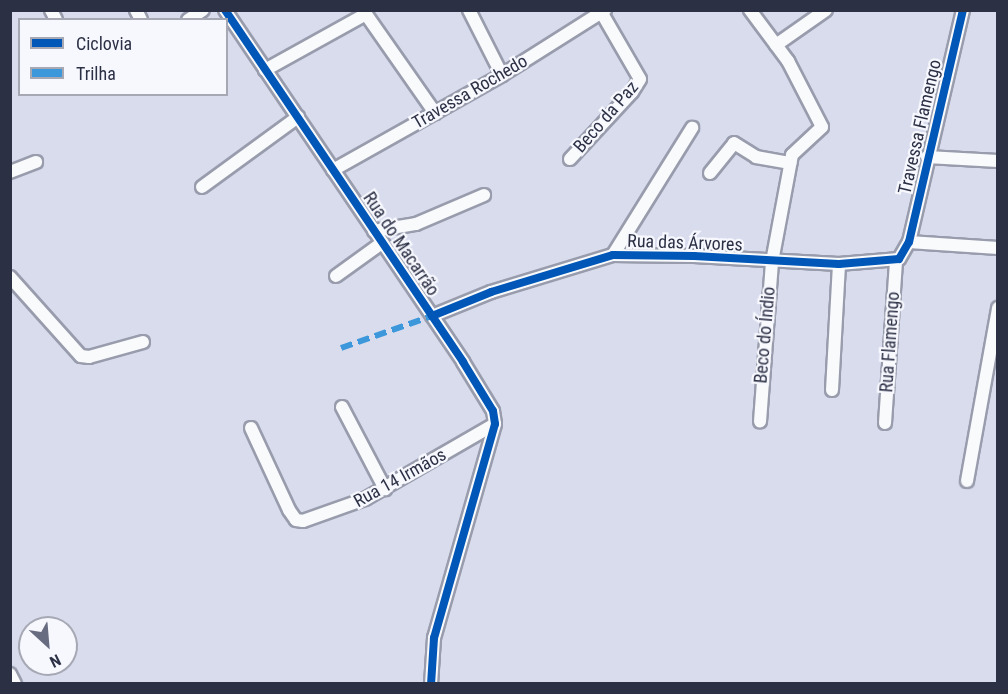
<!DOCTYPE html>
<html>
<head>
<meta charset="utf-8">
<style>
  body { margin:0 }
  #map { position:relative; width:1008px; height:694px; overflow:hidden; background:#d8dced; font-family:"Roboto Condensed",sans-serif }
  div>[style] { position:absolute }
  .roads { filter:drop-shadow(2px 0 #989cac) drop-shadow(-2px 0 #989cac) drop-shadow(0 2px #989cac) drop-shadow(0 -2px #989cac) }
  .minor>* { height:12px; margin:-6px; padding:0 6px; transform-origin:6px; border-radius:6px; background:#f9fafc }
  .quiet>* { height:6px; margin-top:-3px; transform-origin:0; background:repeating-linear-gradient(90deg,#3c97db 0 12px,transparent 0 18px) }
  .cycleway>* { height:8px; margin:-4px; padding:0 4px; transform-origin:4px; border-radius:4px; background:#0057b8 }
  span { translate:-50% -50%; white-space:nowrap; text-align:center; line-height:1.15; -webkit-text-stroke:4.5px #f7f8fe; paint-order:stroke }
  .street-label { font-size:18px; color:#2c3045 }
  .frame { position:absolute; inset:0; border:12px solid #2c3045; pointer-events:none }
  .legend { position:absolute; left:18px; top:18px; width:210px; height:78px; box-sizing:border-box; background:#f7f8fe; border:2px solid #a6a8b4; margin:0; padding:8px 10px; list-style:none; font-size:18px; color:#2c3045 }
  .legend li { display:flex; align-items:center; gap:12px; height:30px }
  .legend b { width:30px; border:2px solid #a6a8b4 }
  .north { position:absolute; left:18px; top:616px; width:60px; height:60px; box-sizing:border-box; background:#f7f8fe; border:2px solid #a6a8b4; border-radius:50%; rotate:154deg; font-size:16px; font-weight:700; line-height:24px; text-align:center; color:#2c3045 }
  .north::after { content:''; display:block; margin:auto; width:21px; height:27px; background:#686c80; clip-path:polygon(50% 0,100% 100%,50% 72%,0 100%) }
</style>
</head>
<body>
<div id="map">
  <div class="roads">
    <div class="minor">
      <div style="left:51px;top:10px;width:11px;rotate:63deg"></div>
      <div style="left:136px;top:10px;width:11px;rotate:63deg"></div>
      <div style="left:225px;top:10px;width:425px;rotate:55.9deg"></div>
      <div style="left:463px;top:362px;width:57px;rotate:58.5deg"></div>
      <div style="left:493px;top:411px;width:13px;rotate:81deg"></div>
      <div style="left:495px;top:424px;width:223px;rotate:105.9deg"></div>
      <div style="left:434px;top:638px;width:46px;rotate:93.7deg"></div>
      <div style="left:363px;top:10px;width:126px;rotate:55deg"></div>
      <div style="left:469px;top:10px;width:73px;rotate:63.1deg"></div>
      <div style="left:750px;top:10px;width:64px;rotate:53.3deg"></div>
      <div style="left:788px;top:61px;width:74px;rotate:62.7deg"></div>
      <div style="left:822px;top:127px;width:41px;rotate:137deg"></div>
      <div style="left:792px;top:155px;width:109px;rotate:100.6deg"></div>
      <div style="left:772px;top:262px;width:160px;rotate:94.3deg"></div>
      <div style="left:188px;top:20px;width:18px;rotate:-34deg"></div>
      <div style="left:776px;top:45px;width:61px;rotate:-35deg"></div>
      <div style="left:265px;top:70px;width:115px;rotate:-29deg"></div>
      <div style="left:927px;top:157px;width:71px;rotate:3.2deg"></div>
      <div style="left:570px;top:159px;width:91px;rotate:-47.2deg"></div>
      <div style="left:632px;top:92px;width:15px;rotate:-58deg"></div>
      <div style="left:640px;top:79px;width:80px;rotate:-120.1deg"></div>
      <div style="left:333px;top:170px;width:194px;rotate:-29.3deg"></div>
      <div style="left:502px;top:75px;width:122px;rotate:-32.3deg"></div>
      <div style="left:10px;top:172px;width:28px;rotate:-21deg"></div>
      <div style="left:710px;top:173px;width:38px;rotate:-51deg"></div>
      <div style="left:734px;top:143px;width:26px;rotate:32deg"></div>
      <div style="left:756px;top:157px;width:35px;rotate:10deg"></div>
      <div style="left:202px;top:187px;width:119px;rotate:-36.1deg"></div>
      <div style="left:374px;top:231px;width:43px;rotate:-9.5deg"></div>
      <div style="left:416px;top:224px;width:74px;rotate:-23.1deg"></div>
      <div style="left:909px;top:242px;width:89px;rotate:3.9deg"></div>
      <div style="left:613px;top:255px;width:150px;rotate:-58.1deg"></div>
      <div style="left:336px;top:276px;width:57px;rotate:-35.7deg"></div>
      <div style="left:10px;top:277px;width:106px;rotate:48.1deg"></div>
      <div style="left:81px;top:356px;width:8px;rotate:7deg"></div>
      <div style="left:89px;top:357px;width:56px;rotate:-15.5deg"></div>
      <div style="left:432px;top:316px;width:64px;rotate:-22.1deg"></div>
      <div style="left:491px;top:292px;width:127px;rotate:-16.9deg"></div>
      <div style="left:613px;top:255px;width:81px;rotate:0.7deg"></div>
      <div style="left:694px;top:256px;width:145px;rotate:3.2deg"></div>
      <div style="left:839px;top:264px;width:60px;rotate:-4.8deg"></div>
      <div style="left:899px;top:259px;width:20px;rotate:-60deg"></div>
      <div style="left:909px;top:242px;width:238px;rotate:-76.9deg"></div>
      <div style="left:832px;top:390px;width:126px;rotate:-86.8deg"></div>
      <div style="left:342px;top:407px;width:93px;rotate:62.3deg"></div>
      <div style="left:885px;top:423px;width:162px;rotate:-86.1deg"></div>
      <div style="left:251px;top:428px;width:90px;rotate:65.1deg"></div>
      <div style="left:289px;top:510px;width:12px;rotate:55deg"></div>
      <div style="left:296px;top:520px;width:7px;rotate:8deg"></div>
      <div style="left:303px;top:521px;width:66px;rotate:-19.5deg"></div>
      <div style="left:365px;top:499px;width:150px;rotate:-30deg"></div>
      <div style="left:967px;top:481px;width:176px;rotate:-79.8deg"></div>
      <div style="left:10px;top:674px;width:11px;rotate:63deg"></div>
    </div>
  </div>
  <div class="quiet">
    <div style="left:341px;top:348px;width:96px;rotate:-19.4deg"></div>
  </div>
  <div class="cycleway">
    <div style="left:225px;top:10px;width:425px;rotate:55.9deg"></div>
    <div style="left:463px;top:362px;width:57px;rotate:58.5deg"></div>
    <div style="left:493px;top:411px;width:13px;rotate:81deg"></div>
    <div style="left:495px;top:424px;width:223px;rotate:105.9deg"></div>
    <div style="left:434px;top:638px;width:46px;rotate:93.7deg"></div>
    <div style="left:432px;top:316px;width:64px;rotate:-22.1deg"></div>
    <div style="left:491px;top:292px;width:127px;rotate:-16.9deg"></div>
    <div style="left:613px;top:255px;width:81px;rotate:0.7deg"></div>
    <div style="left:694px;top:256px;width:145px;rotate:3.2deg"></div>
    <div style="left:839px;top:264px;width:60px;rotate:-4.8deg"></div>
    <div style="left:899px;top:259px;width:20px;rotate:-60deg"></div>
    <div style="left:909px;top:242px;width:238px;rotate:-76.9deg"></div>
  </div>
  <div class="street-label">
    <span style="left:470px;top:92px;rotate:-30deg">Travessa Rochedo</span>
    <span style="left:606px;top:117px;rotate:-49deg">Beco da Paz</span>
    <span style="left:920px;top:127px;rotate:-77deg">Travessa Flamengo</span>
    <span style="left:685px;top:243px;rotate:2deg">Rua das Árvores</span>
    <span style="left:401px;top:244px;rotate:56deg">Rua do Macarrão</span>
    <span style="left:765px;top:335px;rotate:-85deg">Beco do Índio</span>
    <span style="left:890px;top:342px;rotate:-86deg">Rua Flamengo</span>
    <span style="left:400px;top:478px;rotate:-29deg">Rua 14 Irmãos</span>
  </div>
  <div class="frame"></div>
  <ul class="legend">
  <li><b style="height:8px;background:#0057b8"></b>Ciclovia</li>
  <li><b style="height:8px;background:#3c97db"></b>Trilha</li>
  </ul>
  <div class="north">N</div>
</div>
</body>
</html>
